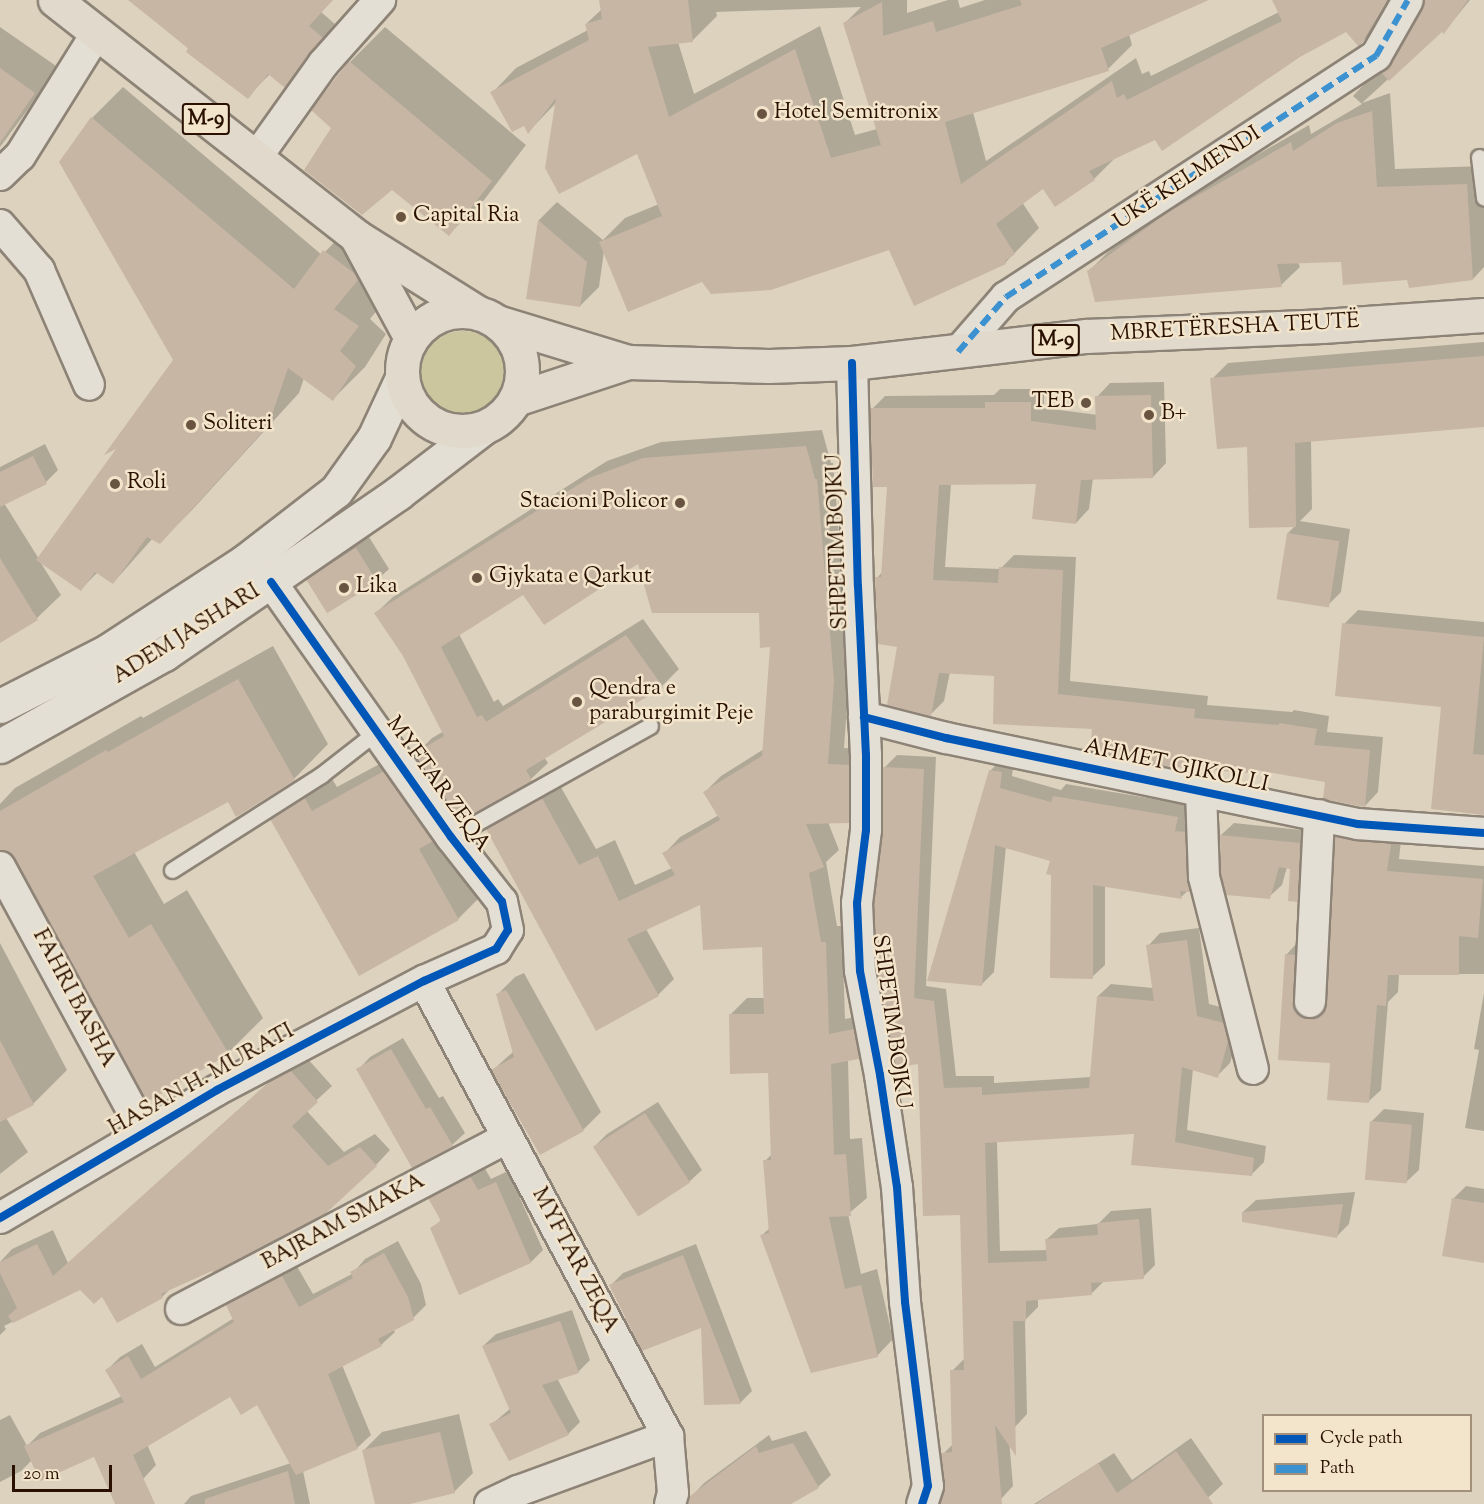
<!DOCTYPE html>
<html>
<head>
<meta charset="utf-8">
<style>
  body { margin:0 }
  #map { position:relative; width:1484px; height:1504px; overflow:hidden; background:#ddd2bd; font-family:"Sorts Mill Goudy",serif }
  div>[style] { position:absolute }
  .green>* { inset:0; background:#ccc69f }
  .round { border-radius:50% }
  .shadow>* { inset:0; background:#0003 }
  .building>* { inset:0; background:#c8b6a5; transform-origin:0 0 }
  .roads { filter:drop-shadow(2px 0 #8d8376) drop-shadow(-2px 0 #8d8376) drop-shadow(0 2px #8d8376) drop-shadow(0 -2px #8d8376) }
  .lane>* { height:15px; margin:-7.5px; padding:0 7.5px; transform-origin:7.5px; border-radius:7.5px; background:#e4dfd4 }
  .street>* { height:30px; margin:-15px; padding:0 15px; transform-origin:15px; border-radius:15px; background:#e4dfd4 }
  .secondary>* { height:33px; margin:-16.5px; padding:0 16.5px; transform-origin:16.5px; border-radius:16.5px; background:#e4dfd4 }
  .primary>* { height:33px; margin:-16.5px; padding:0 16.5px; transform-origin:16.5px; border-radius:16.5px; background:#e0d9cc }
  .primary>.ring { margin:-16.5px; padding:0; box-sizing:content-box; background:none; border:33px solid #e0d9cc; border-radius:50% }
  .quiet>* { height:6px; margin-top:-3px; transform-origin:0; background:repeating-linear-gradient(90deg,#3c92d0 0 12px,transparent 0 18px) }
  .cycleway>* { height:8px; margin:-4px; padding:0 4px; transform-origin:4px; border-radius:4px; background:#0057b8 }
  .dots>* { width:16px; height:16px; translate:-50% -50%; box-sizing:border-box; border:3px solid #f2e5cb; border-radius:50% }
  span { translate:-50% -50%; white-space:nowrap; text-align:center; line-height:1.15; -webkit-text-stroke:5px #f2e5cb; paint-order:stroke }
  .shield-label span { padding:2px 4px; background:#f2e5cb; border:2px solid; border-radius:4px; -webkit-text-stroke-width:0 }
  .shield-label { font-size:21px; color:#2a1000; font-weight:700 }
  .poi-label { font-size:22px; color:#2a1000 }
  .left { translate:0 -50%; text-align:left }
  .right { translate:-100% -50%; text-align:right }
  .street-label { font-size:22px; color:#2a1000 }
  .legend { position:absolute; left:1262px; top:1414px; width:210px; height:78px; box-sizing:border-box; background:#f2e5cb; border:2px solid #a2907a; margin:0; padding:8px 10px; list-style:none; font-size:18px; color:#2a1000 }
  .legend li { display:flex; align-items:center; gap:12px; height:30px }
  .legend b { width:30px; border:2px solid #a2907a }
  .scale { position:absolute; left:12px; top:1465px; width:100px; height:27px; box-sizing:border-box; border:3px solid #2a1000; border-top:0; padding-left:8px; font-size:18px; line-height:21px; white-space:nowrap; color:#2a1000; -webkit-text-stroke:4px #f2e5cb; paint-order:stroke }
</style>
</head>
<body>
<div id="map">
  <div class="green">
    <div class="round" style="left:420px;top:331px;width:86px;height:86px"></div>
  </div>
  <div class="shadow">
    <div style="clip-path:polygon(130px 0,332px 0,321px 12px,335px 24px,302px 62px,282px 62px,247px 97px)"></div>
    <div style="clip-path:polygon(evenodd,601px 0,907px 0,907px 13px,948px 0,958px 0,960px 8px,985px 0,1205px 0,1129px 34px,1132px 45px,1108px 69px,973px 112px,986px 161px,1136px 58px,1142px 74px,1149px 71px,1151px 76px,1279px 12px,1273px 0,1391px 0,1386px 18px,1361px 43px,1346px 30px,1156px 138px,1117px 156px,1094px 179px,1056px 204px,1044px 187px,1022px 202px,1039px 228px,1005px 263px,890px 249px,702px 280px,604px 251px,599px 287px,580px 306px,528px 297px,539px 220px,557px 202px,603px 240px,625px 218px,659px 204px,638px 152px,557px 102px,528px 132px,524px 124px,492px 93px,516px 68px,588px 30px,586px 24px,602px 9px,601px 0,861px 7px,845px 23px,877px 129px,855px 135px,820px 26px,694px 94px,678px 42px,692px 41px,717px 16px,716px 12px,861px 7px)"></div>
    <div style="clip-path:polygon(1428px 0,1470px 0,1444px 32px,1442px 30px,1362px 103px,1390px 93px,1395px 169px,1484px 166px,1484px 267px,1473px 279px,1409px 278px,1343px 260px,1298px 262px,1300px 267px,1281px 285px,1089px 271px,1108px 252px,1187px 195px,1309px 125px,1311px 134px,1362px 104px,1353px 96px,1371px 77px,1395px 60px)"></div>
    <div style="clip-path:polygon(0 27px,59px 68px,0 147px)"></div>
    <div style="clip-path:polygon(385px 27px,526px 145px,484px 200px,449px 234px,333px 127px,323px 96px,350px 62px)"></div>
    <div style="clip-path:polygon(123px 87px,322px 255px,356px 220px,390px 294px,370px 319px,386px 334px,365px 367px,333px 399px,304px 378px,299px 393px,192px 510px,160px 542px,153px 538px,113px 583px,98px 572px,81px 589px,39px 560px,61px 595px,37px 618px,0 641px,0 467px,45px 444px,58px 470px,46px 482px,4px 503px,39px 559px,120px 445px,175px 360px,92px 118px)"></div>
    <div style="clip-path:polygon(1484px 342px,1484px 426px,1311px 440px,1312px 509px,1300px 521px,1350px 529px,1341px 592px,1328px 605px,1288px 533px,1296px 525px,1251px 526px,1249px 445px,1212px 379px,1228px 363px)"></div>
    <div style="clip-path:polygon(1164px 382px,1166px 463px,1153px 477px,1093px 478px,1089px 509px,1076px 523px,1037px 483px,951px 484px,945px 567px,1000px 569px,1014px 555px,1076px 557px,1070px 681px,1208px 696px,1207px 705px,1292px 712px,1294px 710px,1329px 716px,1327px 732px,1383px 737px,1378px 792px,1365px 806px,1326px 781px,1252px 768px,1249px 771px,1093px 727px,996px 675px,950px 672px,944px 701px,931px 714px,899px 646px,877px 578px,883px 571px,889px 486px,872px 409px,885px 396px,994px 395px,1000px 389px,1044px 389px,1044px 408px,1098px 415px,1097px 397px,1110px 383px)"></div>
    <div style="clip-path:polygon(822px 430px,831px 463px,833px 463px,850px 664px,844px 748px,865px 749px,865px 805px,848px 821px,828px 822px,839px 850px,826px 862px,837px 926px,842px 926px,845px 1019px,870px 1014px,875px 1041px,859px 1057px,848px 1060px,850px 1139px,862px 1138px,867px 1198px,848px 1214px,861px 1274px,877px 1269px,893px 1339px,877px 1356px,762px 1235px,770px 1228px,765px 1161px,772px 1154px,769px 1071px,730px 1015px,747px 998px,765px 998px,764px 945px,702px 903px,646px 929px,674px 979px,658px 995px,596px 1029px,488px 829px,504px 812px,558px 782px,596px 849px,615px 840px,635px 885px,672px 868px,664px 854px,680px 837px,719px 815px,705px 792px,721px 776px,764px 749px,772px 645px,760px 611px,639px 561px,524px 593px,459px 634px,494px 702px,498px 699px,503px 706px,643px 619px,679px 669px,662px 686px,544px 757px,548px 763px,531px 779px,458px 814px,445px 827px,483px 894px,458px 919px,360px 974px,272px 819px,297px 794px,329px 774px,337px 787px,409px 748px,414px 756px,432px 738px,444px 731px,404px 656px,376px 613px,393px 597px,607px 461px,661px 442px)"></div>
    <div style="clip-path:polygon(369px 537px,389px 569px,376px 581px,308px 579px,320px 567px)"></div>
    <div style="clip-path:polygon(1358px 610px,1484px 622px,1484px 813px,1443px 706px,1344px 624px)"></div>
    <div style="clip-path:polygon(273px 646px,328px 744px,294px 779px,228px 800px,133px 850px,164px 904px,187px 890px,263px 1018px,228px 1053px,9px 851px,0 850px,0 804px,15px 788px,141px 716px,143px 718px)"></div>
    <div style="clip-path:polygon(897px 755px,936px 757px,926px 986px,946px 989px,956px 1076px,994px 1076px,994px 1083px,1091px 1077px,1098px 996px,1111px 984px,1153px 988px,1148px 946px,1160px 933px,1199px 928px,1209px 1004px,1236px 1011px,1240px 1028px,1230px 1063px,1217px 1076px,1193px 1069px,1187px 1130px,1266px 1146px,1264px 1162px,1251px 1175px,1135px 1132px,997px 1141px,1000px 1251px,1047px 1250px,1046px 1240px,1059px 1228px,1098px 1224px,1111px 1211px,1151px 1208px,1155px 1265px,1143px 1277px,1105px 1280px,1092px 1293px,1038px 1298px,1038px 1307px,1025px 1320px,1027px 1414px,1015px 1427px,1008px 1427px,1013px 1486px,1001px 1499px,947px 1484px,943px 1454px,954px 1443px,952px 1371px,965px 1358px,961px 1213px,919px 1063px,885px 832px,885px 767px)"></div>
    <div style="clip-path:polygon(1003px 758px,1014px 760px,1012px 776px,1061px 790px,1066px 784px,1189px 805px,1202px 878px,1181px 897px,1105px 885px,1105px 965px,1092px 977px,1051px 860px,1006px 846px,994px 972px,981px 985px,990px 771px)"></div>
    <div style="clip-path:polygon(1234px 823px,1312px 831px,1309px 888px,1297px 900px,1291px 867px,1287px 867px,1282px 885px,1269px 897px,1221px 835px)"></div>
    <div style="clip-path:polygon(1349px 825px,1402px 832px,1399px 859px,1484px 866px,1484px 974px,1399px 974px,1398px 992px,1388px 1002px,1381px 1090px,1368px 1102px,1332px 1062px,1280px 1059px,1286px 955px,1298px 942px,1322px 1008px,1328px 1006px,1337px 838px)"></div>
    <div style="clip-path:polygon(0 943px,67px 1070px,33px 1104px,6px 1118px,28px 1152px,0 1174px)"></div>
    <div style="clip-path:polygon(524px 973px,601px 1112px,583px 1130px,541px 1153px,493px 1070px,514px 1051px,498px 994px,515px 977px)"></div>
    <div style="clip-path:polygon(1484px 993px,1484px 1131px,1465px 1128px,1479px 1050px,1474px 1049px)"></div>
    <div style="clip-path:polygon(403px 1038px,439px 1098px,443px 1096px,465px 1133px,452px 1145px,358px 1070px,370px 1057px)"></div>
    <div style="clip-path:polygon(306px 1057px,332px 1086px,306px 1110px,344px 1152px,375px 1134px,390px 1150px,376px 1165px,212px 1269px,171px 1288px,162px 1297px,102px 1294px,81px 1288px,4px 1326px,6px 1329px,0 1335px,0 1262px,12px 1249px,53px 1230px,68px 1263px,285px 1068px)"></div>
    <div style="clip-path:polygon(658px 1102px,702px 1170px,689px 1182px,639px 1215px,595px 1146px,607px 1134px)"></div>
    <div style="clip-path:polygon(1384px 1109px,1424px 1113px,1419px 1170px,1406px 1182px,1371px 1122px)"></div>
    <div style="clip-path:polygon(483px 1165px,491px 1179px,508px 1171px,543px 1250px,531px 1262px,432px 1229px,442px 1219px,430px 1199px,443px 1186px)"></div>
    <div style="clip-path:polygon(1466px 1186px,1484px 1189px,1484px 1262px,1453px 1199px)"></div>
    <div style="clip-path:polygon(1355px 1192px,1349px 1224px,1337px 1236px,1243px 1212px,1256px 1200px)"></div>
    <div style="clip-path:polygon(398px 1241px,421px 1284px,426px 1305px,413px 1318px,393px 1329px,395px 1332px,381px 1345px,342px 1365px,371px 1435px,357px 1448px,303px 1471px,310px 1504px,184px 1504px,191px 1496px,291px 1463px,258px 1403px,230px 1395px,147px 1444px,156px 1465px,143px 1479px,95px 1455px,32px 1460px,21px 1471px,0 1482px,0 1420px,10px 1415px,27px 1446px,40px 1433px,122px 1396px,107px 1370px,120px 1357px,142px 1344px,155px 1367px,234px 1318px,228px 1305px,241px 1292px,295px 1263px,313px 1294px,352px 1274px,365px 1259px)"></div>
    <div style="clip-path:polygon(696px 1244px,752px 1391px,740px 1403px,703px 1326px,611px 1285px,623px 1273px)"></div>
    <div style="clip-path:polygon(572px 1310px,590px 1360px,578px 1372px,557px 1378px,580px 1422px,568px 1434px,491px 1425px,511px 1408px,483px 1346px,496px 1334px)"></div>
    <div style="clip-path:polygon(459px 1414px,473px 1473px,454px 1492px,404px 1504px,377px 1504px,364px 1450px,382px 1432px)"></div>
    <div style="clip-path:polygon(806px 1431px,831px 1475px,818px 1487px,788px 1504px,688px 1504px,691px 1497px,704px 1483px,769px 1435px,772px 1441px)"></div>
    <div style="clip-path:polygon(1191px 1438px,1223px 1484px,1201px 1504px,1034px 1504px,1114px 1453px,1132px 1480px)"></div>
  </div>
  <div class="building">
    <div style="clip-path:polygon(128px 0,333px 0,309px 26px,323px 38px,285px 88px,268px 74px,248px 99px,186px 52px,188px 48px)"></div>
    <div style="clip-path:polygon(599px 0,688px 0,693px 42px,648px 47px,669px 117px,795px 49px,831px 158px,881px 145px,843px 23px,882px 2px,883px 36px,933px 21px,936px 32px,1022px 5px,1020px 0,1209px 0,1101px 48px,1109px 71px,945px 122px,961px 184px,1112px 81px,1117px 98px,1124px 94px,1127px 100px,1282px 21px,1272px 0,1388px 0,1359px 47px,1346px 32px,1300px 57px,1162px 151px,1155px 140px,1089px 171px,1095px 180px,1055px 207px,1043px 189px,996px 224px,1015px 254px,1005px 261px,1006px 264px,914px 306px,889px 250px,771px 290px,711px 294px,702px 282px,628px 312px,599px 242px,662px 216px,637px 154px,559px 194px,545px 168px,556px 98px,528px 134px,524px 126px,512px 132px,490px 92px,589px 40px,585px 24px,602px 19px)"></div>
    <div style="clip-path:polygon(1425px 0,1468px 0,1444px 34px,1442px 32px,1389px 81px,1382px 73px,1391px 65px)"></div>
    <div style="clip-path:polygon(349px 61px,492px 181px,449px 236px,392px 190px,362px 215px,304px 170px,331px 128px,311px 110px)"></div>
    <div style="clip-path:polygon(0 68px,35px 93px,0 143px)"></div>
    <div style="clip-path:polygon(1372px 111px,1377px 187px,1467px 184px,1473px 280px,1409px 288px,1407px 280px,1343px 285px,1341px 262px,1277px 264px,1282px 287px,1095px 302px,1087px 271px,1167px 213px,1291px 142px,1293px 151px,1337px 123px)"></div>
    <div style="clip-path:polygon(91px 117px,294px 289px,323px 250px,354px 273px,358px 280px,334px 309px,359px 326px,340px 351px,356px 366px,333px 401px,288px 368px,268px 426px,160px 544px,147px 537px,113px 584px,95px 572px,81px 591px,36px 560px,116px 449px,104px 455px,173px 360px,59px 162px)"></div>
    <div style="clip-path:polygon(538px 220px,587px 262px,580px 307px,526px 299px)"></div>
    <div style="clip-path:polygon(1484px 356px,1484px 427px,1295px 443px,1296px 527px,1249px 528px,1247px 447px,1217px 449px,1210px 378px)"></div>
    <div style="clip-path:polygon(1151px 395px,1153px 478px,1081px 480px,1076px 524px,1032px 519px,1036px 484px,939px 485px,933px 580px,998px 583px,999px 567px,1063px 570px,1058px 694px,1195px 709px,1194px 718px,1279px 725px,1279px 723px,1317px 729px,1314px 745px,1370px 750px,1365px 807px,1323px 799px,1325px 782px,1250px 769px,1249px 773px,1163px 766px,1090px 750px,1092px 729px,993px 724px,994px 676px,939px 673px,931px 716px,887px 705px,897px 647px,878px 644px,875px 577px,881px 577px,887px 487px,873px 487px,870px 408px,985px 408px,985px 402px,1031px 402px,1031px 421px,1096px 430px,1095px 396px)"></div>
    <div style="clip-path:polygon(806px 446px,815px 479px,817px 479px,834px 681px,828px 764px,849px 765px,849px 823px,806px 824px,824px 867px,809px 873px,821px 942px,826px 942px,829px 1034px,854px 1029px,859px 1059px,831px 1064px,834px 1155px,846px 1154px,851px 1216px,829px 1217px,845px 1289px,861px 1285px,878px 1357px,811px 1373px,760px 1235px,769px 1233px,763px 1160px,771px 1160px,768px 1073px,730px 1074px,729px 1014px,764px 1014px,762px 947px,703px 950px,700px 905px,627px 939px,659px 996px,596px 1031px,486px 829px,542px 798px,579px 865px,598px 856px,619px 901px,675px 875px,662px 853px,720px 820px,703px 792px,762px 756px,770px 647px,760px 648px,759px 613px,652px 613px,638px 564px,544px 625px,523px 595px,441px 647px,477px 717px,482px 715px,486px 722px,626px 635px,663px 687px,526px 770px,532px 781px,460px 821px,414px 754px,444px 736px,403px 656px,374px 613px,589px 478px,643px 458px)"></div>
    <div style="clip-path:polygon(33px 456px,47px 484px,0 507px,0 472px)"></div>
    <div style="left:1287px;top:533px;width:53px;height:67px;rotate:9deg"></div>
    <div style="left:356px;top:548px;width:40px;height:59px;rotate:58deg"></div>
    <div style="clip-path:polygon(0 558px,38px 620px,0 643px)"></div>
    <div style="clip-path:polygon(1342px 623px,1484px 637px,1473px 754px,1484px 755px,1484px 815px,1431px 809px,1441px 707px,1335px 696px)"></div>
    <div style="clip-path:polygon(238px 679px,295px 780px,236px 817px,228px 802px,93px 876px,129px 938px,151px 924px,229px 1054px,147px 1102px,15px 859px,8px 852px,0 850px,0 811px,106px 750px,108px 752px)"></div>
    <div style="clip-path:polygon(883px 767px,924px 769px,914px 998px,934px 1001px,944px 1088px,982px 1087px,982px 1095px,1089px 1088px,1097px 996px,1154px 1001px,1146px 945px,1187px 940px,1197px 1016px,1224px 1023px,1228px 1041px,1218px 1078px,1182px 1067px,1175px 1142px,1254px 1158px,1252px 1176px,1131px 1165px,1134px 1134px,985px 1143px,988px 1263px,1047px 1261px,1045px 1239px,1098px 1235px,1097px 1223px,1139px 1219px,1144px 1279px,1091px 1283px,1092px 1295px,1026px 1301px,1026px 1321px,1013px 1321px,1016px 1456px,995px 1425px,1002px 1504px,940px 1504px,945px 1484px,941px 1453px,952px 1452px,950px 1370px,964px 1370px,960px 1215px,923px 1216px,918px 1064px,896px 1067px,877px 969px,874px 904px,883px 832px)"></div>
    <div style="clip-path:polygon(989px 770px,1002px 772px,1000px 788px,1051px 802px,1053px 796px,1178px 817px,1175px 831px,1185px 832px,1190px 892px,1180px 891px,1182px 899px,1093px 885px,1093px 979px,1050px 978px,1051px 875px,1046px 874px,1050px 861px,995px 845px,982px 986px,927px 981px)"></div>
    <div style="clip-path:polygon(384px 771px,433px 841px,419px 849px,459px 920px,359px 976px,270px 819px,304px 797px,312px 811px)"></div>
    <div style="clip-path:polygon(1220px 835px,1300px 843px,1298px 902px,1288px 901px,1290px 869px,1279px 867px,1270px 899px,1226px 895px,1221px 875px)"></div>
    <div style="clip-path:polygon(1335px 837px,1391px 844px,1387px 871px,1483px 879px,1478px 938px,1459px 936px,1459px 975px,1388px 975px,1386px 1006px,1377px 1005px,1369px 1103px,1327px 1100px,1330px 1063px,1278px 1060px,1285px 954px,1295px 955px,1293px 1001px,1295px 1010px,1309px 1019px,1317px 1018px,1324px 1012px,1327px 1003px)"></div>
    <div style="clip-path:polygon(506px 990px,584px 1131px,540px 1155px,491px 1070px,514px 1057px,496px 994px)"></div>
    <div style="clip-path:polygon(0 1040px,34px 1105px,0 1122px)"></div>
    <div style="clip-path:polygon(391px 1049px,426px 1109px,430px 1107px,453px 1146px,412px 1168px,356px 1069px)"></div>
    <div style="clip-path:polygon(291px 1071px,318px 1102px,292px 1126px,328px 1166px,360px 1147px,377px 1166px,324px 1215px,213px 1273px,212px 1271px,161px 1294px,163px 1298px,117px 1323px,102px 1297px,94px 1304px,80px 1290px,13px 1323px,8px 1316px,17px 1308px,0 1273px,0 1262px,37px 1244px,53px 1276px,268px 1083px)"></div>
    <div style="left:645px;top:1113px;width:83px;height:62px;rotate:57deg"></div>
    <div style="left:1370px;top:1121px;width:42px;height:59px;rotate:5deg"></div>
    <div style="clip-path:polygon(470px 1176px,478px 1190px,496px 1182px,531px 1263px,459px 1295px,430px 1228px,441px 1221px,428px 1198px)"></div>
    <div style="clip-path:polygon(1452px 1198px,1484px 1203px,1484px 1263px,1442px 1256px)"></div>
    <div style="clip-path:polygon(1343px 1204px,1337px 1238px,1242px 1222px,1242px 1212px)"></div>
    <div style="clip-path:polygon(384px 1253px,408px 1297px,414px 1320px,378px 1339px,382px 1346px,328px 1374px,358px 1449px,296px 1475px,257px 1405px,241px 1415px,230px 1397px,133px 1455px,155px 1504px,115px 1504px,94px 1457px,40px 1481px,24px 1446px,124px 1402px,105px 1370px,128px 1356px,141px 1379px,234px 1322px,226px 1305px,282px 1276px,299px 1307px,353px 1278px,350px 1272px)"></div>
    <div style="clip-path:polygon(683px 1255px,705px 1312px,741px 1404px,704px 1405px,701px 1328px,642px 1351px,609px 1285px)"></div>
    <div style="clip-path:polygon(560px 1321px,579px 1373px,542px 1385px,569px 1435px,509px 1461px,489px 1424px,511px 1413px,482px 1346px)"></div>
    <div style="clip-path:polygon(440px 1432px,455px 1493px,410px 1504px,375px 1504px,362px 1450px)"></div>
    <div style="clip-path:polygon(793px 1443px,819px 1488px,791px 1504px,688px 1504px,690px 1496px,756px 1446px,759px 1453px)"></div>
    <div style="clip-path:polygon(1176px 1451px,1213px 1504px,1036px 1504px,1098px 1463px,1117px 1493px)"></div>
    <div style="clip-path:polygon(288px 1471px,295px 1504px,205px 1504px,205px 1499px)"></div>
  </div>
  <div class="roads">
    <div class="lane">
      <div style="left:1479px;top:157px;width:41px;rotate:83deg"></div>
      <div style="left:451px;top:837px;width:228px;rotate:-29.2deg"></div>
      <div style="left:172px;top:870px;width:177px;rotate:-32.5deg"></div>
      <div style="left:321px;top:775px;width:70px;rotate:-38deg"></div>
    </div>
    <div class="street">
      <div style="left:256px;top:158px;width:115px;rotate:-54.5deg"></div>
      <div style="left:323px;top:64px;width:86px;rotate:-48.3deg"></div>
      <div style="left:0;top:175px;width:28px;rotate:-44deg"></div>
      <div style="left:20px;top:156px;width:145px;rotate:-58deg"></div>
      <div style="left:0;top:225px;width:60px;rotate:49.1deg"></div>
      <div style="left:39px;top:270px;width:125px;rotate:66.5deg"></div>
      <div style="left:958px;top:352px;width:73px;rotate:-48.9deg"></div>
      <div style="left:1006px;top:297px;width:442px;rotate:-33.1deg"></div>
      <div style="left:1376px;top:56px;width:64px;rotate:-60.3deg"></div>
      <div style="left:852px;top:363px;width:223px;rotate:88.5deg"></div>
      <div style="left:858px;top:586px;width:169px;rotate:87.3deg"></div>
      <div style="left:866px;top:755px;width:75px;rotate:90deg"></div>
      <div style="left:866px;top:830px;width:74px;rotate:97deg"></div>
      <div style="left:857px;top:903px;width:68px;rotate:87.5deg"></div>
      <div style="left:860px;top:971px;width:106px;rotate:79.1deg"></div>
      <div style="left:880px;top:1075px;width:113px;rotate:81.4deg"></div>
      <div style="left:897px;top:1187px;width:115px;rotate:86deg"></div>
      <div style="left:905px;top:1302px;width:185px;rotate:82.9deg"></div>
      <div style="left:928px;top:1486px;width:19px;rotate:108deg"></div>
      <div style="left:864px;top:717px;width:85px;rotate:14.4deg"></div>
      <div style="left:946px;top:738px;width:421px;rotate:11.8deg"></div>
      <div style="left:1358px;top:824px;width:126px;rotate:4.1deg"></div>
      <div style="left:1201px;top:791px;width:86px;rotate:88deg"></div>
      <div style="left:1204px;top:877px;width:198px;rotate:75.7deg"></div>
      <div style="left:0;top:867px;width:302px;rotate:61.5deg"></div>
      <div style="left:424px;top:981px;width:516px;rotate:61.8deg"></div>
      <div style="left:668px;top:1436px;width:57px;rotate:85deg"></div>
      <div style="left:673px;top:1493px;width:11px;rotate:105deg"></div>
      <div style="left:1310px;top:1002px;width:187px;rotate:-87.2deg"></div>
      <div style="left:0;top:1218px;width:252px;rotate:-30.5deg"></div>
      <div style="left:217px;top:1090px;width:234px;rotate:-27.8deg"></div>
      <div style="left:424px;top:981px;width:79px;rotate:-24deg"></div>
      <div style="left:496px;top:949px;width:22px;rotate:-58deg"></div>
      <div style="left:508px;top:930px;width:29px;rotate:-102deg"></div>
      <div style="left:502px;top:902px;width:83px;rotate:-128.1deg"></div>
      <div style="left:451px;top:837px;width:312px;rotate:-125.2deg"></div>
      <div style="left:181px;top:1309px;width:369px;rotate:-27.7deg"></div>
      <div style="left:490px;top:1504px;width:31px;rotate:-25deg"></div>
      <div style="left:518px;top:1491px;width:160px;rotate:-20.1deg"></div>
    </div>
    <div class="secondary">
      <div style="left:0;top:706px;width:119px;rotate:-27deg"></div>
      <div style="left:106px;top:652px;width:165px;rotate:-33.1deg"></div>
      <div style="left:244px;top:562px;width:116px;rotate:-37.7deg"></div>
      <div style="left:336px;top:491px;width:65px;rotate:-54.4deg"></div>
      <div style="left:374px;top:438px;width:64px;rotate:-65deg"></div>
      <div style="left:0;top:746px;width:188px;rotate:-29.3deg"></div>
      <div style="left:164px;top:654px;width:284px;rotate:-34.5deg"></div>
      <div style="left:398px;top:493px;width:107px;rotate:-37.4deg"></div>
    </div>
    <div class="primary">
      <div style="left:55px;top:0;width:384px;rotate:38.1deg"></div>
      <div style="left:357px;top:237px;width:143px;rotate:32.1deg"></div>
      <div style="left:357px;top:238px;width:114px;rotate:61.6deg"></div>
      <div class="ring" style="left:402px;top:311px;width:87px;height:87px"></div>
      <div style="left:497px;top:322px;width:137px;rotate:17deg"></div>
      <div style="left:628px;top:362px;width:141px;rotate:1.6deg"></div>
      <div style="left:769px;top:366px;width:83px;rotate:-2.1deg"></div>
      <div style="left:852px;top:363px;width:236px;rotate:-6.6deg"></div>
      <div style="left:1086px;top:336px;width:236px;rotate:-2.4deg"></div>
      <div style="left:1322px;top:326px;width:162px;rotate:-3.9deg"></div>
      <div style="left:516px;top:399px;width:118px;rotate:-18.3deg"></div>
    </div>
  </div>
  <div class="quiet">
    <div style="left:958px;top:352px;width:73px;rotate:-48.9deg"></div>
    <div style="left:1006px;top:297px;width:442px;rotate:-33.1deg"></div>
    <div style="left:1376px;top:56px;width:64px;rotate:-60.3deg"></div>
  </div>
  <div class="cycleway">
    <div style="left:852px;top:363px;width:223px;rotate:88.5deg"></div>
    <div style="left:858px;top:586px;width:169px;rotate:87.3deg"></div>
    <div style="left:866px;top:755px;width:75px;rotate:90deg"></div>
    <div style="left:866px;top:830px;width:74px;rotate:97deg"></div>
    <div style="left:857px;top:903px;width:68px;rotate:87.5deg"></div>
    <div style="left:860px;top:971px;width:106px;rotate:79.1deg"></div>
    <div style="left:880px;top:1075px;width:113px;rotate:81.4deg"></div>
    <div style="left:897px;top:1187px;width:115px;rotate:86deg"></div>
    <div style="left:905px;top:1302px;width:185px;rotate:82.9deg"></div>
    <div style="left:928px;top:1486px;width:19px;rotate:108deg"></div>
    <div style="left:864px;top:717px;width:85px;rotate:14.4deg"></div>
    <div style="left:946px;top:738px;width:421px;rotate:11.8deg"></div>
    <div style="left:1358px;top:824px;width:126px;rotate:4.1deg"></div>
    <div style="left:0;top:1218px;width:252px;rotate:-30.5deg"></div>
    <div style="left:217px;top:1090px;width:234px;rotate:-27.8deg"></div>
    <div style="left:424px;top:981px;width:79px;rotate:-24deg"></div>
    <div style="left:496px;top:949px;width:22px;rotate:-58deg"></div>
    <div style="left:508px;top:930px;width:29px;rotate:-102deg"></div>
    <div style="left:502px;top:902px;width:83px;rotate:-128.1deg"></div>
    <div style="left:451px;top:837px;width:312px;rotate:-125.2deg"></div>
  </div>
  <div class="dots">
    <div style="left:762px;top:114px;background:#695442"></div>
    <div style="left:401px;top:217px;background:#695442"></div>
    <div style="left:1086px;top:403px;background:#695442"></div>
    <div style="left:1149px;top:415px;background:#695442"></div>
    <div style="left:191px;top:425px;background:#695442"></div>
    <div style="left:115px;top:484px;background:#695442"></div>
    <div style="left:680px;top:503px;background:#695442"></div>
    <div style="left:477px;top:578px;background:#695442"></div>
    <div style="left:344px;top:588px;background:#695442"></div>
    <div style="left:577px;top:702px;background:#695442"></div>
  </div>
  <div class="shield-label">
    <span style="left:206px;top:119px">M-9</span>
    <span style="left:1056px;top:340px">M-9</span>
  </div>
  <div class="poi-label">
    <span class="left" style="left:774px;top:114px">Hotel Semitronix</span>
    <span class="left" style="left:413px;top:217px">Capital Ria</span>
    <span class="right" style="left:1074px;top:403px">TEB</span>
    <span class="left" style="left:1161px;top:415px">B+</span>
    <span class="left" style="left:203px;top:425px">Soliteri</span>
    <span class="left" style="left:127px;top:484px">Roli</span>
    <span class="right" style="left:668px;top:503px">Stacioni Policor</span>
    <span class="left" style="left:489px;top:578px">Gjykata e Qarkut</span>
    <span class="left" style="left:356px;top:588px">Lika</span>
    <span class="left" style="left:589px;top:702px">Qendra e<br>paraburgimit Peje</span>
  </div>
  <div class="street-label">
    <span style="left:1188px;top:179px;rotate:-33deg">UKË KELMENDI</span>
    <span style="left:1235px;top:329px;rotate:-3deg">MBRETËRESHA TEUTË</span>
    <span style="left:839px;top:542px;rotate:-92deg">SHPETIM BOJKU</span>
    <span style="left:187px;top:635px;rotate:-32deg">ADEM JASHARI</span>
    <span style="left:1176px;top:767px;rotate:12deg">AHMET GJIKOLLI</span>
    <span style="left:437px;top:785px;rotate:54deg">MYFTAR ZEQA</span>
    <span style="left:73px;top:999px;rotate:62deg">FAHRI BASHA</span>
    <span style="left:890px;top:1022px;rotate:82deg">SHPETIM BOJKU</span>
    <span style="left:202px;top:1081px;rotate:-29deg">HASAN H. MURATI</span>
    <span style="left:344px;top:1223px;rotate:-28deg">BAJRAM SMAKA</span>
    <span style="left:574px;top:1261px;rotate:62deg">MYFTAR ZEQA</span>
  </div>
  <ul class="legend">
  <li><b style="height:8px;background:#0057b8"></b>Cycle path</li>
  <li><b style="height:8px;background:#3c92d0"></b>Path</li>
  </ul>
  <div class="scale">20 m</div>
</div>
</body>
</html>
